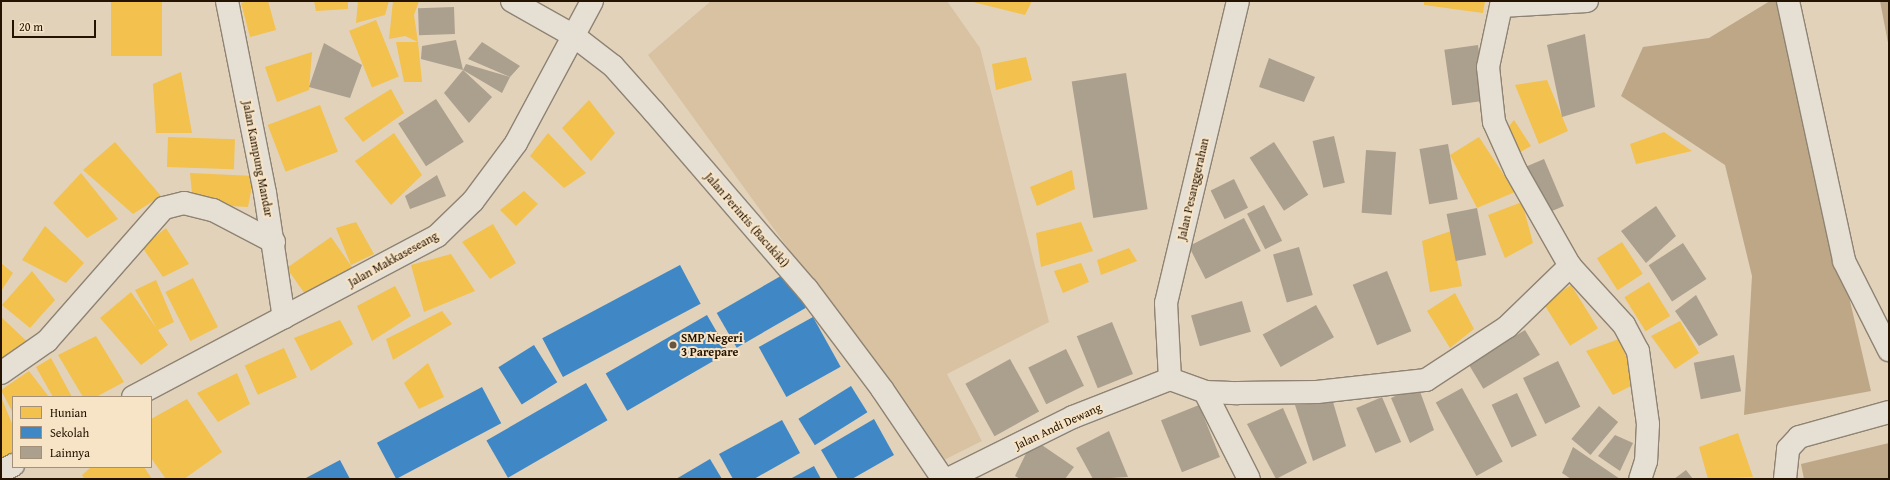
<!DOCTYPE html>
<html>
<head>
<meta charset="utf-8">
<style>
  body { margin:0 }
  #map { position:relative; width:1890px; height:480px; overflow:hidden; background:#e2d2ba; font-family:"Gentium Book Plus",serif }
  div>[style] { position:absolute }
  .green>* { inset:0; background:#d8c2a1 }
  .water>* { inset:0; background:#bda786 }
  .homes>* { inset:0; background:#f2c14e; transform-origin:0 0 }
  .schools>* { inset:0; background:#3f88c5; transform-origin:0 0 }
  .building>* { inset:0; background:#ab9f8e; transform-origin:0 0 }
  .roads { filter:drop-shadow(1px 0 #8e8373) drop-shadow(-1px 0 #8e8373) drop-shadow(0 1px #8e8373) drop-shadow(0 -1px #8e8373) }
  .minor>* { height:22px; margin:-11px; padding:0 11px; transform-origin:11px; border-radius:11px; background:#e6dfd3 }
  .dots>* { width:11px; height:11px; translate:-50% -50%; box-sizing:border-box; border:2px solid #f7e4c7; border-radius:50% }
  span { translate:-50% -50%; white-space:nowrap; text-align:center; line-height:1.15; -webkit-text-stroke:4px #f7e4c7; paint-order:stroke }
  .street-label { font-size:12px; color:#241300 }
  .poi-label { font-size:12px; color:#241300; font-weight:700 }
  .left { translate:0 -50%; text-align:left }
  .frame { position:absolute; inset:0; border:2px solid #241300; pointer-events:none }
  .legend { position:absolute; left:12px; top:396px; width:140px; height:72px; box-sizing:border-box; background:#f7e4c7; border:1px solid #a39077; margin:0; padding:5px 7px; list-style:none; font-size:12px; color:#241300 }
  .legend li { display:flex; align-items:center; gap:8px; height:20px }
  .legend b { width:20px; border:1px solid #a39077 }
  .scale { position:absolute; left:12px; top:20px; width:84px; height:18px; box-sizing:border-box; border:2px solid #241300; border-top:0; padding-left:5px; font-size:12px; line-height:14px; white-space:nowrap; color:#241300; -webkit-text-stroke:3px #f7e4c7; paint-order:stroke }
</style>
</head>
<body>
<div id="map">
  <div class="green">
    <div style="clip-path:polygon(711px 1px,947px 1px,980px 48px,1049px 322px,947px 374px,982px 441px,942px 461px,648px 55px)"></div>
  </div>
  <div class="water">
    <div style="clip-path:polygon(1770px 1px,1780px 1px,1871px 391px,1744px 415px,1752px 276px,1725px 165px,1621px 96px,1643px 47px,1709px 38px)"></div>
    <div style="clip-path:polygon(1880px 1px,1889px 1px,1889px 48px)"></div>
    <div style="clip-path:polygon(1889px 443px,1889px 479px,1804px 479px,1801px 464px)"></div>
  </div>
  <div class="homes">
    <div style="left:111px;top:1px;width:51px;height:55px"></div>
    <div style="clip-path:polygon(249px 1px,268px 1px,276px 30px,250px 37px,241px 3px)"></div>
    <div style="clip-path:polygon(314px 1px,348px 1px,348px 9px,316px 11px)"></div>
    <div style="clip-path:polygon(358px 1px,389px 1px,385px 15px,356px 23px)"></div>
    <div style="clip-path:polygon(393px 1px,419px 1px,414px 15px,418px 42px,405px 36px,389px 39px)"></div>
    <div style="clip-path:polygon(969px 1px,1032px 1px,1025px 15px)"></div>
    <div style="clip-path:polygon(1424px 1px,1485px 1px,1483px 13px,1424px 5px)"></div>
    <div style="left:376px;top:20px;width:61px;height:29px;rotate:68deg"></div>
    <div style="clip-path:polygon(396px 42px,418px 42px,422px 82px,404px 82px)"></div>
    <div style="clip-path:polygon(312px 52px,309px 90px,277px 102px,265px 67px)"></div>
    <div style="clip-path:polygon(1026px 57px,1032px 80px,996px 90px,992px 64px)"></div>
    <div style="clip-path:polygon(181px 72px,192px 133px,156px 133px,153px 84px)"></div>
    <div style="clip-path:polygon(1547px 80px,1568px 131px,1539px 144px,1515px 85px)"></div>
    <div style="clip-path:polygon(391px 89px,404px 113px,363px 142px,344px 118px)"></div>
    <div style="clip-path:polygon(589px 100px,615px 133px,591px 161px,562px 128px)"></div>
    <div style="left:320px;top:105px;width:50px;height:56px;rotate:69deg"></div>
    <div style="clip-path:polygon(1514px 120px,1531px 146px,1517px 154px,1506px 130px)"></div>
    <div style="clip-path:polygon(1664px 132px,1692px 151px,1636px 164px,1630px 144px)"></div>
    <div style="clip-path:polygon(394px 133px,422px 175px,391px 205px,355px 161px)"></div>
    <div style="clip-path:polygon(548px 133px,586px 173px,564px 188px,530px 156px)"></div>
    <div style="left:168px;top:137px;width:67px;height:30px;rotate:2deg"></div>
    <div style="clip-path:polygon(1479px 137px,1515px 192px,1477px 208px,1450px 155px)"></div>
    <div style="clip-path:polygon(115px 142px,161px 196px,133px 214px,83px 170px)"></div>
    <div style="clip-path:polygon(1072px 170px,1075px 189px,1037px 206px,1030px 187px)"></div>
    <div style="clip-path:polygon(81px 173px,118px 219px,87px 238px,53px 203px)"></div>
    <div style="clip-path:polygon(190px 173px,254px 176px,248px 207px,193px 204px)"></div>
    <div style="clip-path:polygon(524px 191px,538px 204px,516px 226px,500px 210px)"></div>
    <div style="clip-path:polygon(1522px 202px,1533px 243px,1505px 258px,1488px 215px)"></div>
    <div style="clip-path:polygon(356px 222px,374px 254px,351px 265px,336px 228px)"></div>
    <div style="clip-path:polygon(1081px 222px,1093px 251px,1041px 267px,1036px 233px)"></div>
    <div style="clip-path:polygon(493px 224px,516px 263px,490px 279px,462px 242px)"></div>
    <div style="clip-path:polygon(45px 226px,84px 263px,66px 283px,22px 260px)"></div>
    <div style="clip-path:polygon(166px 228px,189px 264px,163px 277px,142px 247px)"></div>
    <div style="clip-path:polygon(1451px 231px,1462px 286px,1430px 292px,1422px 241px)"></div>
    <div style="left:331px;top:237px;width:38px;height:54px;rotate:55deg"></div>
    <div style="left:1622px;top:242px;width:38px;height:30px;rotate:57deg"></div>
    <div style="clip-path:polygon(1129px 248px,1137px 261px,1101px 275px,1097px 260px)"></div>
    <div style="clip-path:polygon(451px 254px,475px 291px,424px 312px,411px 265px)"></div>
    <div style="clip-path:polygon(1px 263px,13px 273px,1px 291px)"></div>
    <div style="clip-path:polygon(1081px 263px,1089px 282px,1063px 293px,1054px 271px)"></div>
    <div style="clip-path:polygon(32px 271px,55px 300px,30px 328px,2px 305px)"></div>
    <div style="left:193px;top:278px;width:55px;height:31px;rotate:63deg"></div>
    <div style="clip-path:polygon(156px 280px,174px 322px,158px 330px,168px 345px,141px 365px,100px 318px,131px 292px,157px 329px,135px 290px)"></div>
    <div style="left:1649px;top:282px;width:40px;height:29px;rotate:58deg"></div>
    <div style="left:1571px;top:285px;width:51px;height:33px;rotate:58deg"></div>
    <div style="clip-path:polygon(395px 286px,411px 316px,372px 341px,357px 306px)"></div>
    <div style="clip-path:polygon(1455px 293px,1474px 329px,1450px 348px,1427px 311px)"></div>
    <div style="clip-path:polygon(442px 311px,452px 324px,393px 360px,386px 339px)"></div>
    <div style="clip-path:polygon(1px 317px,33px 347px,1px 370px)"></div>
    <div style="clip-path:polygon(340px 320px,353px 344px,311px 371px,294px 338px)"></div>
    <div style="clip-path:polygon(1680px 321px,1699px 353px,1675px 369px,1651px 336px)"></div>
    <div style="clip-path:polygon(96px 336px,124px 382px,96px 397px,83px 397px,58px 355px)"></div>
    <div style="clip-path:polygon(1619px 339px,1637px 383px,1613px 395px,1586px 351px)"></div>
    <div style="left:284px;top:348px;width:32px;height:43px;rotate:66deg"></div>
    <div style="clip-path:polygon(51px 358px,72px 397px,53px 397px,36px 367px)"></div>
    <div style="clip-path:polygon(428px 363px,444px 397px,419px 409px,404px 383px)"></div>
    <div style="clip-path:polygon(29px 371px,49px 397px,13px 397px,13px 413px,1px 390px)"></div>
    <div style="clip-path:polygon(237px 373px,250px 404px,218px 422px,197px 393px)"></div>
    <div style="clip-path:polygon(1px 397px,13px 426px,13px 452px,1px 459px)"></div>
    <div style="clip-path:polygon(187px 399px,222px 452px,184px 479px,166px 479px,151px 458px,151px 419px)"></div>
    <div style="clip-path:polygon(1738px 433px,1753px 477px,1708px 479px,1699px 447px)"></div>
    <div style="clip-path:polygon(91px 467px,144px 467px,152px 479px,84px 479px,82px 475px)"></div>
  </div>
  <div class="schools">
    <div style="left:680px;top:265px;width:44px;height:156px;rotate:62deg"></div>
    <div style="left:786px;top:273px;width:40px;height:80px;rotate:60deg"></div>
    <div style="left:707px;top:315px;width:43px;height:117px;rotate:60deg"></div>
    <div style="left:813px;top:317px;width:57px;height:62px;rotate:61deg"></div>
    <div style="left:534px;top:345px;width:44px;height:42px;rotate:58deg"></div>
    <div style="left:586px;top:383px;width:43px;height:115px;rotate:60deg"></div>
    <div style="left:851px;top:386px;width:31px;height:62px;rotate:58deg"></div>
    <div style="left:482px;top:387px;width:41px;height:119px;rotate:62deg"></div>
    <div style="clip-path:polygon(874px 419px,894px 455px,852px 479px,838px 479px,821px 450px)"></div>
    <div style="clip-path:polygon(782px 420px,800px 453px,754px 479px,733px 479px,719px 454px)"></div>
    <div style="clip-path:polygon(710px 459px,722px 479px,676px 479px)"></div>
    <div style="clip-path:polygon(340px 460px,350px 479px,304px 479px)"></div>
    <div style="clip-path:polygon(814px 466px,821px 479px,790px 479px)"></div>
  </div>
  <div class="building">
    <div style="left:454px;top:7px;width:27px;height:36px;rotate:88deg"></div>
    <div style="clip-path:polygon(1585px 34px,1595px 107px,1562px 117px,1547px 45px)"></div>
    <div style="clip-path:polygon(456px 40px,463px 70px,421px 59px,422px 46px)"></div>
    <div style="clip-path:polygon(482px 42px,520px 66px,510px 77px,468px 59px)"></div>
    <div style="clip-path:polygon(324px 43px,362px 65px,350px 98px,309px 87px)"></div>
    <div style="left:1478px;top:45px;width:56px;height:34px;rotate:82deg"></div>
    <div style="clip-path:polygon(1269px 58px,1315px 77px,1304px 102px,1259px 87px)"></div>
    <div style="clip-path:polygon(466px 64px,510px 77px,502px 93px,463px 70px)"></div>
    <div style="clip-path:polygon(463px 70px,492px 97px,469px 123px,444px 93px)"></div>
    <div style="left:1126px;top:73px;width:138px;height:55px;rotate:81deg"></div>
    <div style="left:436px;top:99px;width:51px;height:45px;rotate:57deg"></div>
    <div style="left:1334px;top:136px;width:48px;height:22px;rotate:77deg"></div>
    <div style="left:1274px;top:142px;width:63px;height:29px;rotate:57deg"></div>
    <div style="left:1448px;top:144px;width:56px;height:29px;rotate:80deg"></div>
    <div style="left:1366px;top:150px;width:30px;height:63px;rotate:4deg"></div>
    <div style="left:1544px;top:159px;width:51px;height:24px;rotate:67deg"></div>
    <div style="clip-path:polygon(437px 175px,446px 196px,410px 209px,405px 196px)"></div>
    <div style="left:1234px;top:179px;width:32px;height:26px;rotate:64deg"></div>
    <div style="left:1264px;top:205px;width:40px;height:19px;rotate:63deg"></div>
    <div style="clip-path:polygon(1656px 206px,1676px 236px,1646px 263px,1621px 231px)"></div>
    <div style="left:1477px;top:208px;width:48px;height:31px;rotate:79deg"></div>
    <div style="left:1244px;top:218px;width:37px;height:62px;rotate:63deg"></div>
    <div style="left:1683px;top:243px;width:43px;height:41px;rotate:57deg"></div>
    <div style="left:1299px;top:247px;width:50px;height:27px;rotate:74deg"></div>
    <div style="left:1387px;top:271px;width:65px;height:37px;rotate:68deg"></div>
    <div style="clip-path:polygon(1696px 295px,1718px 335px,1699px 346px,1675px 311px)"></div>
    <div style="left:1242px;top:301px;width:32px;height:53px;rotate:74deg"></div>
    <div style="left:1316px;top:305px;width:37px;height:61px;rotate:61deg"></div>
    <div style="left:1112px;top:322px;width:56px;height:38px;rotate:68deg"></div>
    <div style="left:1525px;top:330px;width:29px;height:66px;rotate:59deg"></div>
    <div style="left:1066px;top:349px;width:41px;height:42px;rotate:64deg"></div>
    <div style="left:1734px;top:355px;width:37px;height:41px;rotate:79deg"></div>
    <div style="left:1010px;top:359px;width:60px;height:51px;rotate:61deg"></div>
    <div style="left:1558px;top:361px;width:51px;height:39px;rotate:64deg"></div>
    <div style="clip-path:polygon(1418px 386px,1434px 430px,1410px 443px,1391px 398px)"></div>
    <div style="left:1462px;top:388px;width:84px;height:30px;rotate:61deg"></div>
    <div style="left:1517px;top:393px;width:47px;height:28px;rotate:65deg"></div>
    <div style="left:1382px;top:397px;width:49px;height:28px;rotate:67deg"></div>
    <div style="clip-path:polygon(1333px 402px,1346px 446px,1313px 461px,1295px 405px)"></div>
    <div style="left:1199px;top:405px;width:56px;height:41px;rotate:68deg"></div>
    <div style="left:1599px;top:406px;width:25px;height:43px;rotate:40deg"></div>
    <div style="clip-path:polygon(1283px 408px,1307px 463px,1276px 479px,1247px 424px)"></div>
    <div style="clip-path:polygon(1109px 431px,1128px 477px,1093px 479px,1076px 448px)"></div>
    <div style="clip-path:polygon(1615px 435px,1633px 443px,1620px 471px,1598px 456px)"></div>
    <div style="clip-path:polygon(1033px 439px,1074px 467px,1065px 479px,1020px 479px,1015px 476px)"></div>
    <div style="clip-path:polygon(1573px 447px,1620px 479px,1571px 479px,1562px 473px)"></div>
    <div style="clip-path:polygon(1686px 470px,1693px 479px,1674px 479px)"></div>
  </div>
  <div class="roads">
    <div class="minor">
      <div style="left:227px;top:1px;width:196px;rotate:78.8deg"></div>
      <div style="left:265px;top:193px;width:126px;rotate:81.4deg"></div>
      <div style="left:512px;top:1px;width:71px;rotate:29.4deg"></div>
      <div style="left:574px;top:36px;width:49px;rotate:37.6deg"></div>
      <div style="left:613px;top:66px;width:62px;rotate:48.3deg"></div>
      <div style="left:654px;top:112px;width:234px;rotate:49.2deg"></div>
      <div style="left:807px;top:289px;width:125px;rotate:53.1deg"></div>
      <div style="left:882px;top:389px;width:109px;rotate:55.9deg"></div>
      <div style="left:1788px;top:1px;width:266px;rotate:77.8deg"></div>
      <div style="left:1844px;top:261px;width:100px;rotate:63.2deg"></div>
      <div style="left:1570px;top:266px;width:109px;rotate:-119.6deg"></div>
      <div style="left:1516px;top:171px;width:54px;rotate:-114.2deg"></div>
      <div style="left:1494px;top:122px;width:55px;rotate:-96.2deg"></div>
      <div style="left:1488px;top:67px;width:62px;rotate:-78deg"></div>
      <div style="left:1501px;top:6px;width:86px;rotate:-3.3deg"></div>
      <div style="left:1px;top:373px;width:56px;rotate:-34.8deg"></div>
      <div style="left:47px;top:341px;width:177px;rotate:-48.7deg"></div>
      <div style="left:164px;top:208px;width:21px;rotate:-14deg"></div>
      <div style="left:184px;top:203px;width:30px;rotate:14deg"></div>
      <div style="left:213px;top:210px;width:69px;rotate:27.7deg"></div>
      <div style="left:1170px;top:379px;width:37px;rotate:20deg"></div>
      <div style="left:1205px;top:392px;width:33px;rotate:2deg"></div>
      <div style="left:1238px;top:393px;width:79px;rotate:-0.7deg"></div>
      <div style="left:1317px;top:392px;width:110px;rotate:-6.3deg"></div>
      <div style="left:1426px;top:380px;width:97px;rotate:-33.2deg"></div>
      <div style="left:1507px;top:327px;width:88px;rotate:-44.1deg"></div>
      <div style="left:1570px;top:266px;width:80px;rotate:47.5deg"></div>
      <div style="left:1624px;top:325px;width:30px;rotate:62deg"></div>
      <div style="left:1638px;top:351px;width:74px;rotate:82.2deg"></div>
      <div style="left:1648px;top:424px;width:37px;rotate:93deg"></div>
      <div style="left:1646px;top:461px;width:19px;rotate:108deg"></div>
      <div style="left:1170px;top:379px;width:76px;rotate:-93deg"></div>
      <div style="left:1166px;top:303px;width:310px;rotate:-76.6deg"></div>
      <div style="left:1205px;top:392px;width:97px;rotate:63.2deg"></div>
      <div style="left:133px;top:397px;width:344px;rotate:-27.9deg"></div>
      <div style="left:437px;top:236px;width:50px;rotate:-44.2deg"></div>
      <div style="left:473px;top:201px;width:72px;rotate:-53.4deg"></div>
      <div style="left:516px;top:143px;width:161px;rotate:-61.8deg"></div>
      <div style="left:1px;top:472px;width:14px;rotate:-30deg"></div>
      <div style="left:948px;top:479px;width:140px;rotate:-26.4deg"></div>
      <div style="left:1073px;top:417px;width:104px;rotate:-21.4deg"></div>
      <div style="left:1785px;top:479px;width:30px;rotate:-84deg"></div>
      <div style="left:1788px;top:449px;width:16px;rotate:-47deg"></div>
      <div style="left:1799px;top:437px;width:93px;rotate:-15.5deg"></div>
    </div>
  </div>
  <div class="dots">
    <div style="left:673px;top:345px;background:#665641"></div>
  </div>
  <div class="street-label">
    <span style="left:258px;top:159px;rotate:79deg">Jalan Kampung Mandar</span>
    <span style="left:1193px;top:189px;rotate:-77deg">Jalan Pesanggerahan</span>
    <span style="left:747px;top:220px;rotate:49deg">Jalan Perintis (Bacukiki)</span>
    <span style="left:393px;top:259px;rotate:-29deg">Jalan Makkaseseang</span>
    <span style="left:1058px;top:426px;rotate:-25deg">Jalan Andi Dewang</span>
  </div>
  <div class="poi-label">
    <span class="left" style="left:681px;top:345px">SMP Negeri<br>3 Parepare</span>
  </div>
  <div class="frame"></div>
  <ul class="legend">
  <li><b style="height:11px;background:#f2c14e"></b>Hunian</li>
  <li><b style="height:11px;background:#3f88c5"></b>Sekolah</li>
  <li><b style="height:11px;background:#ab9f8e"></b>Lainnya</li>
  </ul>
  <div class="scale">20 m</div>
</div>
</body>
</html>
